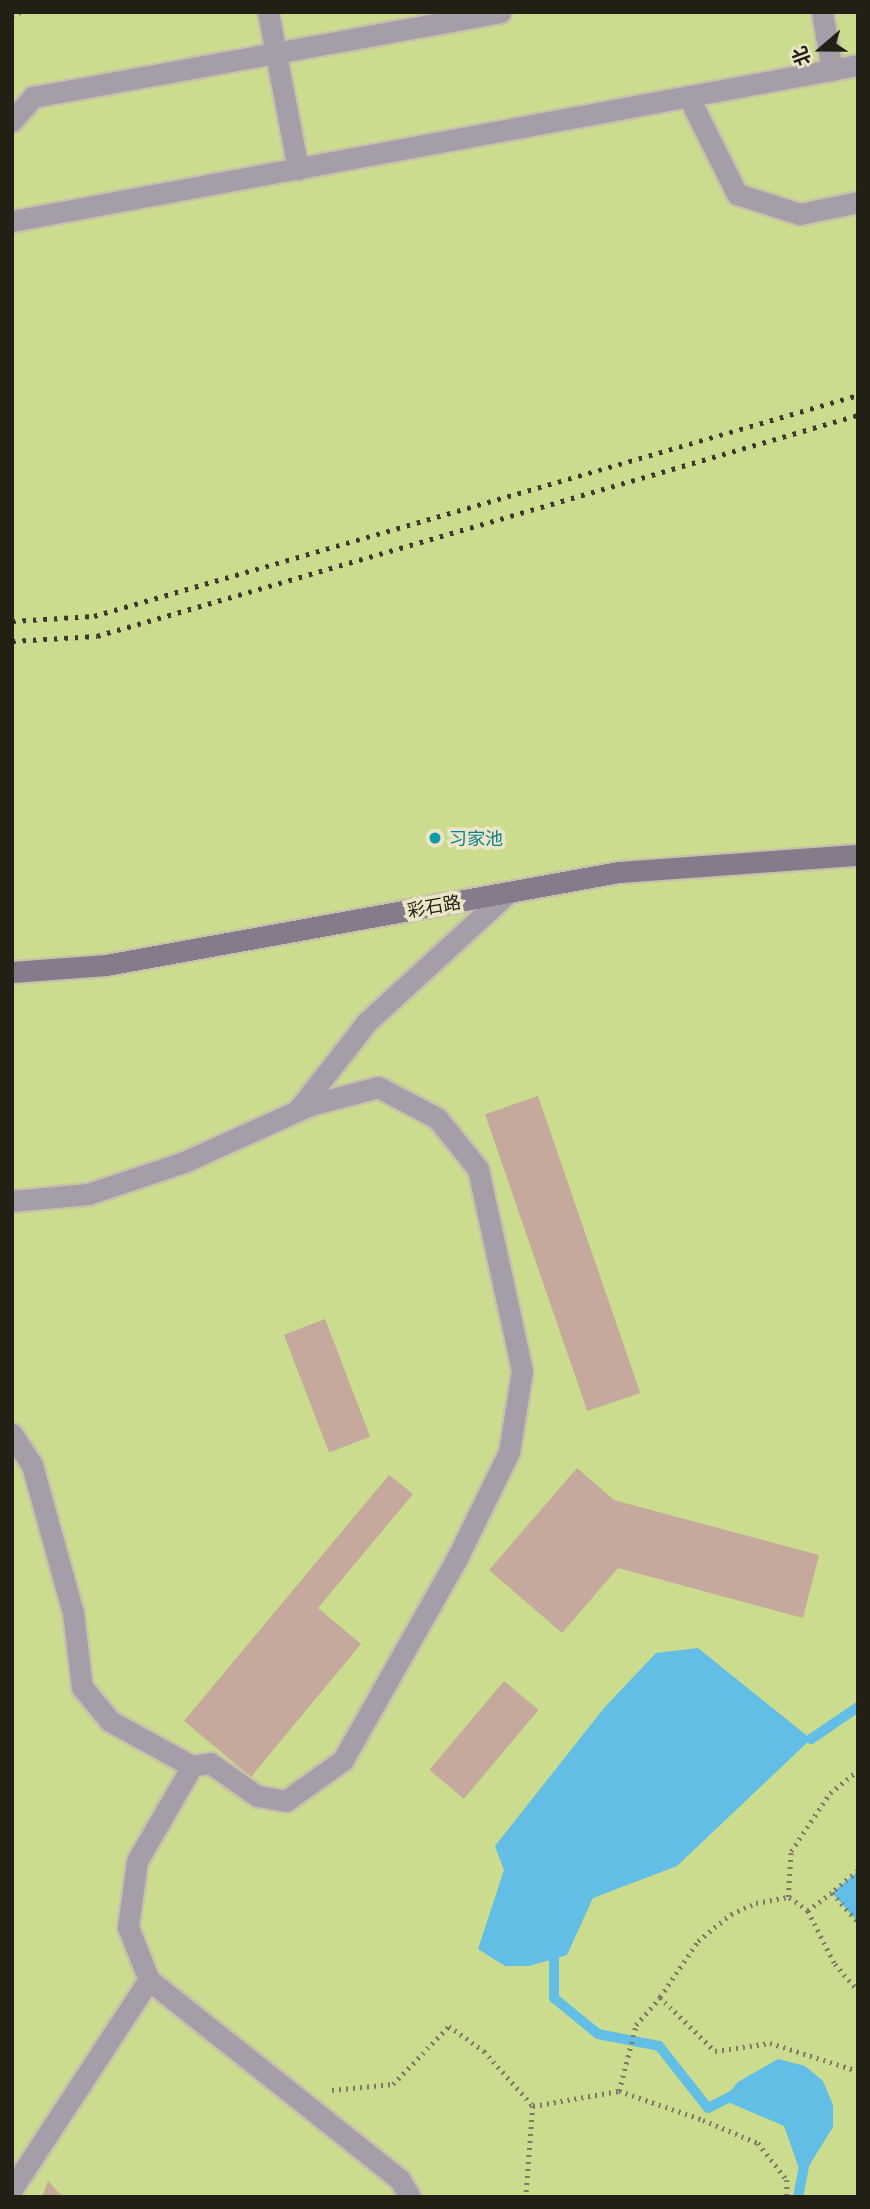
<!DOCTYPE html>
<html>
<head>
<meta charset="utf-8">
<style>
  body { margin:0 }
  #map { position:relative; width:870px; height:2209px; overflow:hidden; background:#ece6c9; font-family:Lato,"Noto Sans SC",sans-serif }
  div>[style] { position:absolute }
  .green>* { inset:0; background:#cbdc8e; transform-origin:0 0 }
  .water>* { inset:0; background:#62bee4 }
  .stream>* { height:10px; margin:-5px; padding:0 5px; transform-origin:5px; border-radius:5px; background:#62bee4 }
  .building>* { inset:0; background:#c5a99c; transform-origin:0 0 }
  .path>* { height:4.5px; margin-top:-2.25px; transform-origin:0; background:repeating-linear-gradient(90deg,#7e7a67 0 2px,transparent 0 7px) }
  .roads { filter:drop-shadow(2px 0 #c8c2a9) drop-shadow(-2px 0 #c8c2a9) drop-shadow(0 2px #c8c2a9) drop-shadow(0 -2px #c8c2a9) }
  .lane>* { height:21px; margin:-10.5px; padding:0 10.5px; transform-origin:10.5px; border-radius:10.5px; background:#a59ea8 }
  .street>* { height:21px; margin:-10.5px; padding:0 10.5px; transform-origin:10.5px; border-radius:10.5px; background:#a59ea8 }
  .secondary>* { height:21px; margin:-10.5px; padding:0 10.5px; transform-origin:10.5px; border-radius:10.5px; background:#867b8a }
  .rail>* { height:5px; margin-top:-2.5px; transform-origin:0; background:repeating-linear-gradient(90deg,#3d3a2d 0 3.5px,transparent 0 10.5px) }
  .dots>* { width:19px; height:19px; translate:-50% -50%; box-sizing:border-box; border:4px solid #ece6c9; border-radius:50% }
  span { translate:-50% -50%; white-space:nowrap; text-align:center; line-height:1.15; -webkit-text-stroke:7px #ece6c9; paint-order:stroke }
  .culture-label { font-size:18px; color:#0d838f }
  .left { translate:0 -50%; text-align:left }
  .street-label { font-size:18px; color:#222015 }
  .frame { position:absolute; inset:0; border:14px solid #222015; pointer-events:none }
  .north { position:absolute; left:786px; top:14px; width:70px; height:70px; -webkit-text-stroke:5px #ece6c9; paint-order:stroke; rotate:250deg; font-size:19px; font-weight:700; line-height:28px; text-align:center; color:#222015 }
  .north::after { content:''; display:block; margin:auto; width:24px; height:32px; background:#222015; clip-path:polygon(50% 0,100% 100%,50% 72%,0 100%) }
</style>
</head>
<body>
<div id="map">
  <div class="green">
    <div style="left:12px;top:12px;width:846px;height:2185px"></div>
  </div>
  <div class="water">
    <div style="clip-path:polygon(698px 1648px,811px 1739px,677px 1866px,593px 1898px,567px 1955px,529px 1966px,505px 1966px,478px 1949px,504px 1870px,495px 1846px,604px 1708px,656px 1653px)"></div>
    <div style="clip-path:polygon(858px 1871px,858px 1922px,832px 1893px)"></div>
    <div style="clip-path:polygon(778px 2059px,805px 2066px,823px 2081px,833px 2105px,833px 2127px,802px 2177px,784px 2126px,723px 2100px,738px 2082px)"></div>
  </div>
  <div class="stream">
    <div style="left:811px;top:1739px;width:57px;rotate:-34.2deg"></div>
    <div style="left:554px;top:1959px;width:39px;rotate:90deg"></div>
    <div style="left:554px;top:1998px;width:57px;rotate:39.3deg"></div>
    <div style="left:598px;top:2034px;width:62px;rotate:11.1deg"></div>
    <div style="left:659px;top:2046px;width:79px;rotate:51.7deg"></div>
    <div style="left:708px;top:2108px;width:28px;rotate:-27deg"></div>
    <div style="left:798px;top:2197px;width:33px;rotate:-79deg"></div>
  </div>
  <div class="building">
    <div style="left:538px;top:1096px;width:314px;height:56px;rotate:71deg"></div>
    <div style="left:325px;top:1319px;width:126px;height:44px;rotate:69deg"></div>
    <div style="clip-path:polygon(577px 1468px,614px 1500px,819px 1555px,803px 1618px,618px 1568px,562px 1633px,489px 1570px)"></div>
    <div style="clip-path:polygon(389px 1475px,413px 1494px,318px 1608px,361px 1644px,251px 1777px,184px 1721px)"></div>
    <div style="left:504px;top:1681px;width:45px;height:116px;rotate:40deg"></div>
    <div style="clip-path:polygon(48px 2181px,60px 2194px,65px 2197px,42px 2197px)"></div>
  </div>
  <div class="path">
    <div style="left:12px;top:14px;width:9px;rotate:-13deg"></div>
    <div style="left:858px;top:1871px;width:34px;rotate:140deg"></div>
    <div style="left:832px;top:1893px;width:39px;rotate:48deg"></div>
    <div style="left:832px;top:1893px;width:30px;rotate:143deg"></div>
    <div style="left:808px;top:1911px;width:59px;rotate:63deg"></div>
    <div style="left:835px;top:1964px;width:35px;rotate:49deg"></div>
    <div style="left:808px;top:1911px;width:24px;rotate:-145deg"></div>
    <div style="left:788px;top:1897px;width:46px;rotate:-86.3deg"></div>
    <div style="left:791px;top:1851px;width:70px;rotate:-56.1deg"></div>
    <div style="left:830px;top:1793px;width:36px;rotate:-39deg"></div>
    <div style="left:660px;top:1997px;width:68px;rotate:-55.8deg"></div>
    <div style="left:698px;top:1941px;width:43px;rotate:-39.3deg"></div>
    <div style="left:731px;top:1914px;width:27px;rotate:-24deg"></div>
    <div style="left:756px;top:1903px;width:33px;rotate:-11deg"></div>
    <div style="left:332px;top:2090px;width:61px;rotate:-5.6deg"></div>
    <div style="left:393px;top:2084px;width:81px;rotate:-46deg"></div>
    <div style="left:449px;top:2026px;width:43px;rotate:35.5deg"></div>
    <div style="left:484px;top:2051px;width:74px;rotate:48.3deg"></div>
    <div style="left:533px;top:2106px;width:91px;rotate:94.4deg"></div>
    <div style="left:619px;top:2091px;width:68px;rotate:-75.6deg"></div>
    <div style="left:636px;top:2025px;width:37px;rotate:-49deg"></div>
    <div style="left:660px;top:1997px;width:77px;rotate:44.5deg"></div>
    <div style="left:715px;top:2051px;width:56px;rotate:-8.3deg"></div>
    <div style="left:770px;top:2043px;width:92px;rotate:17.7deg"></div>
    <div style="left:533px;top:2106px;width:87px;rotate:-9.9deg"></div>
    <div style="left:619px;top:2091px;width:89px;rotate:19deg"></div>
    <div style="left:703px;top:2120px;width:60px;rotate:22.7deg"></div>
    <div style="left:758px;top:2143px;width:47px;rotate:51.9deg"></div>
    <div style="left:787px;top:2180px;width:17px;rotate:90deg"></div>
  </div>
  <div class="roads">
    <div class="lane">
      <div style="left:268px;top:12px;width:160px;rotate:79.2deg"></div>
      <div style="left:822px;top:12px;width:59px;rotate:80.2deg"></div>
      <div style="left:688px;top:96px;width:110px;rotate:63.4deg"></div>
      <div style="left:737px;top:194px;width:66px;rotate:17.6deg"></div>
      <div style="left:800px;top:214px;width:59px;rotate:-11.7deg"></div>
      <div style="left:12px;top:121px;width:32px;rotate:-49deg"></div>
      <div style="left:33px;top:97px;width:475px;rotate:-10.3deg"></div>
      <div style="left:12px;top:221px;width:860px;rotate:-10.45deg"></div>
      <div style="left:298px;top:1110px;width:112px;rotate:-51.9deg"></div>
      <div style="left:367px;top:1022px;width:191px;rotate:-42.5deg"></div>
      <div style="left:12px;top:1201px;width:76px;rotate:-5.3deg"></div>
      <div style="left:88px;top:1194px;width:101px;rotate:-18.4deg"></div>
      <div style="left:184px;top:1162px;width:138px;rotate:-24.3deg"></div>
      <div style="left:310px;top:1105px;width:70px;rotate:-14.8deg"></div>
      <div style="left:378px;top:1087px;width:67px;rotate:27.7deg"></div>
      <div style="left:437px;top:1118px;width:65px;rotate:51.2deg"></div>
      <div style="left:478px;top:1169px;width:207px;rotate:77.7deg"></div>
      <div style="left:522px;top:1371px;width:82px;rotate:99.1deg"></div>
      <div style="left:509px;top:1452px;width:120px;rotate:116.1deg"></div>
      <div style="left:456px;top:1560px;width:230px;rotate:119.5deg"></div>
      <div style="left:343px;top:1760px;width:70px;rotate:144.3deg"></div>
      <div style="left:286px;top:1801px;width:29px;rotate:-170deg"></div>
      <div style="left:257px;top:1796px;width:57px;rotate:-144.9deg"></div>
      <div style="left:210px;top:1763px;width:18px;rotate:171deg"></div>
      <div style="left:192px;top:1766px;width:110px;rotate:120.1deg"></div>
      <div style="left:137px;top:1861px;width:67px;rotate:97.8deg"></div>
      <div style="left:128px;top:1927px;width:57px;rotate:68.4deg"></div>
      <div style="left:12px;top:1434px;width:37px;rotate:57deg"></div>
      <div style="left:32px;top:1465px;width:154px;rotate:74.5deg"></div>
      <div style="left:73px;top:1613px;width:75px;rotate:83.1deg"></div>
      <div style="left:82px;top:1687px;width:44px;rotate:50.5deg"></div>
      <div style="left:110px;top:1721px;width:94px;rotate:28.8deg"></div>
    </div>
    <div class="street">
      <div style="left:12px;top:2189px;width:250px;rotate:-56.8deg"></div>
      <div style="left:149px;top:1980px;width:321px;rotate:38.5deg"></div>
      <div style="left:400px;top:2180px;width:20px;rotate:60deg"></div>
    </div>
    <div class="secondary">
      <div style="left:12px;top:972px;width:94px;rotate:-4.3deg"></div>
      <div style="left:106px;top:965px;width:521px;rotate:-10.28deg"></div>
      <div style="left:619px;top:872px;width:240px;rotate:-4.1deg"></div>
    </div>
  </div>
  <div class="rail">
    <div style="left:12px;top:621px;width:82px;rotate:-3.5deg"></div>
    <div style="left:94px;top:616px;width:795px;rotate:-16.13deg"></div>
    <div style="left:12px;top:641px;width:85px;rotate:-3.4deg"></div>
    <div style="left:97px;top:636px;width:792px;rotate:-16.19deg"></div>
  </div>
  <div class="dots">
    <div style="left:435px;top:838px;background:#0f9aa8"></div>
  </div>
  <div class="culture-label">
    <span class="left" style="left:449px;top:838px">习家池</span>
  </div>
  <div class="street-label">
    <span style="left:434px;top:906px;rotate:-10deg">彩石路</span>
  </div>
  <div class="frame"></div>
  <div class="north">北</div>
</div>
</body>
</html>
